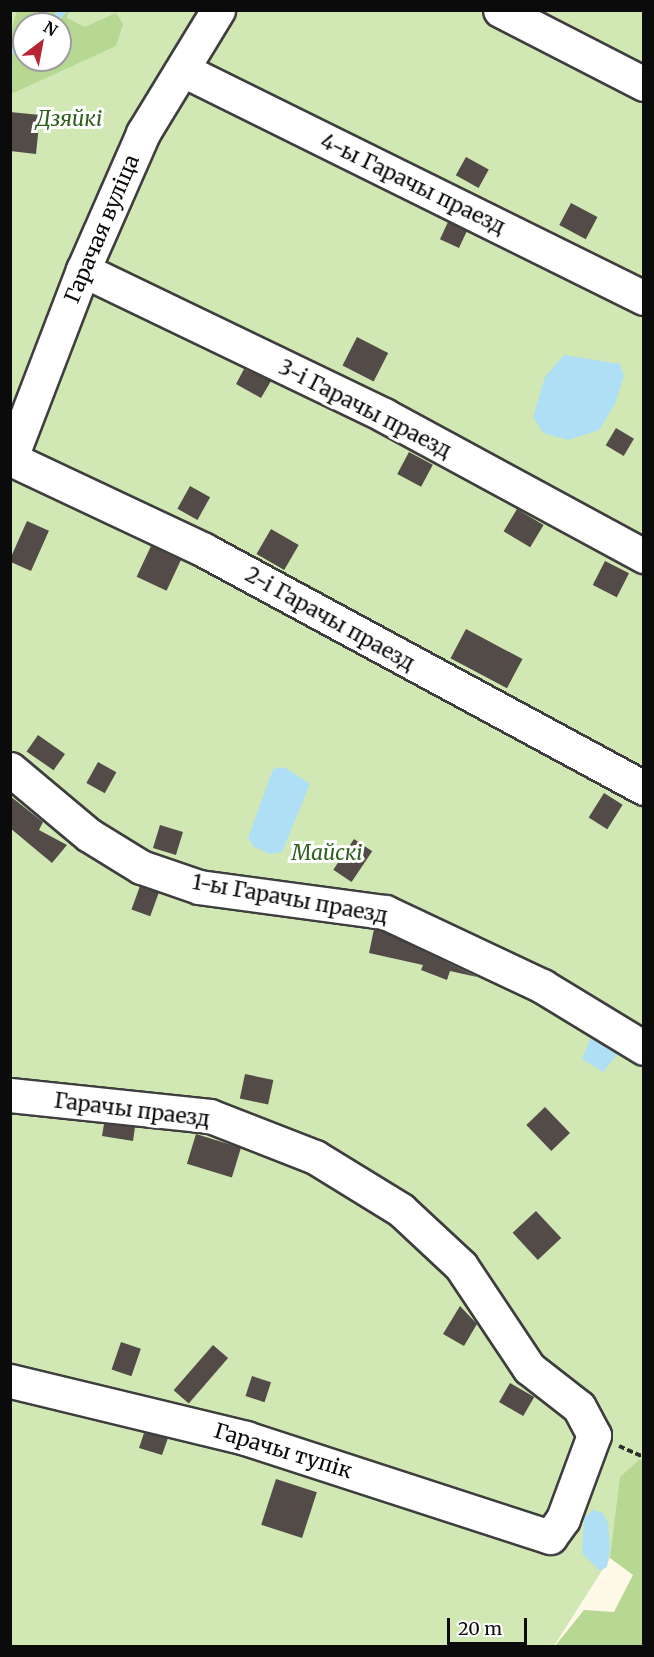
<!DOCTYPE html>
<html>
<head>
<meta charset="utf-8">
<style>
  body { margin:0 }
  #map { position:relative; width:654px; height:1657px; overflow:hidden; background:#fff9e8; font-family:Merriweather,serif }
  div>[style] { position:absolute }
  .green>* { inset:0; background:#d2e8b4 }
  .forest>* { inset:0; background:#b6d893 }
  .water>* { inset:0; background:#aedff5 }
  .stream>* { height:8px; margin:-4px; padding:0 4px; transform-origin:4px; border-radius:4px; background:#aedff5 }
  .building>* { inset:0; background:#534b47; transform-origin:0 0 }
  .path>* { height:4px; margin-top:-2px; transform-origin:0; background:repeating-linear-gradient(90deg,#2d2d2d 0 6px,transparent 0 9px) }
  .roads { filter:drop-shadow(2px 0 #3e3e3e) drop-shadow(-2px 0 #3e3e3e) drop-shadow(0 2px #3e3e3e) drop-shadow(0 -2px #3e3e3e) }
  .minor>* { height:33px; margin:-16.5px; padding:0 16.5px; transform-origin:16.5px; border-radius:16.5px; background:#fff }
  span { translate:-50% -50%; white-space:nowrap; text-align:center; line-height:1.15; -webkit-text-stroke:6px #fff; paint-order:stroke }
  .park-label { font-size:21px; color:#2f601d; font-style:italic }
  .street-label { font-size:21px; color:#0b0b0b }
  .frame { position:absolute; inset:0; border:12px solid #0b0b0b; pointer-events:none }
  .north { position:absolute; left:12px; top:12px; width:60px; height:60px; box-sizing:border-box; background:#fff; border:2px solid #9d9d9d; border-radius:50%; rotate:32deg; font-size:16px; font-weight:700; line-height:24px; text-align:center; color:#0b0b0b }
  .north::after { content:''; display:block; margin:auto; width:21px; height:27px; background:#b82535; clip-path:polygon(50% 0,100% 100%,50% 72%,0 100%) }
  .scale { position:absolute; left:447px; top:1618px; width:80px; height:27px; box-sizing:border-box; border:3px solid #0b0b0b; border-top:0; padding-left:8px; font-size:18px; line-height:21px; white-space:nowrap; color:#0b0b0b; -webkit-text-stroke:4px #fff; paint-order:stroke }
</style>
</head>
<body>
<div id="map">
  <div class="green">
    <div style="clip-path:polygon(evenodd,11px 11px,643px 11px,643px 1506px,554px 1646px,11px 1646px,11px 11px,24px 24px,60px 24px,60px 60px,24px 60px,24px 24px)"></div>
  </div>
  <div class="forest">
    <div style="clip-path:polygon(evenodd,17px 11px,69px 11px,67px 18px,85px 27px,116px 13px,123px 24px,116px 46px,11px 94px,11px 31px,17px 11px,24px 24px,60px 24px,60px 60px,24px 60px,24px 24px)"></div>
    <div style="clip-path:polygon(639px 1460px,644px 1461px,643px 1646px,555px 1646px,584px 1610px,614px 1612px,633px 1575px,610px 1558px,620px 1477px)"></div>
  </div>
  <div class="water">
    <div style="clip-path:polygon(564px 355px,620px 364px,624px 376px,615px 404px,599px 430px,568px 440px,543px 433px,533px 417px,545px 377px)"></div>
    <div style="clip-path:polygon(284px 767px,310px 784px,282px 852px,270px 854px,254px 847px,248px 838px,273px 769px)"></div>
    <div style="clip-path:polygon(593px 1032px,621px 1050px,603px 1072px,582px 1059px)"></div>
    <div style="clip-path:polygon(593px 1510px,603px 1513px,608px 1523px,610px 1548px,607px 1567px,600px 1571px,582px 1553px,584px 1518px)"></div>
  </div>
  <div class="stream">
    <div style="left:51px;top:24px;width:18px;rotate:-49deg"></div>
    <div style="left:10px;top:51px;width:14px;rotate:-12deg"></div>
  </div>
  <div class="building">
    <div style="clip-path:polygon(10px 112px,40px 115px,36px 154px,10px 151px)"></div>
    <div style="left:466px;top:157px;width:26px;height:21px;rotate:29deg"></div>
    <div style="left:571px;top:203px;width:30px;height:25px;rotate:28deg"></div>
    <div style="left:448px;top:222px;width:21px;height:19px;rotate:25deg"></div>
    <div style="left:357px;top:337px;width:35px;height:32px;rotate:27deg"></div>
    <div style="clip-path:polygon(244px 369px,271px 381px,261px 398px,236px 384px)"></div>
    <div style="left:616px;top:428px;width:21px;height:20px;rotate:31deg"></div>
    <div style="left:409px;top:452px;width:27px;height:25px;rotate:28deg"></div>
    <div style="left:190px;top:486px;width:23px;height:26px;rotate:29deg"></div>
    <div style="left:517px;top:509px;width:31px;height:26px;rotate:31deg"></div>
    <div style="left:27px;top:521px;width:24px;height:44px;rotate:24deg"></div>
    <div style="left:271px;top:529px;width:32px;height:29px;rotate:30deg"></div>
    <div style="left:151px;top:546px;width:33px;height:34px;rotate:25deg"></div>
    <div style="left:605px;top:561px;width:27px;height:27px;rotate:27deg"></div>
    <div style="left:466px;top:629px;width:64px;height:33px;rotate:28deg"></div>
    <div style="left:38px;top:735px;width:33px;height:20px;rotate:35deg"></div>
    <div style="left:98px;top:762px;width:21px;height:24px;rotate:29deg"></div>
    <div style="left:604px;top:793px;width:22px;height:29px;rotate:32deg"></div>
    <div style="clip-path:polygon(10px 796px,43px 822px,39px 830px,67px 845px,52px 863px,10px 828px)"></div>
    <div style="left:160px;top:825px;width:24px;height:24px;rotate:17deg"></div>
    <div style="left:354px;top:839px;width:22px;height:37px;rotate:34deg"></div>
    <div style="left:140px;top:886px;width:20px;height:25px;rotate:20deg"></div>
    <div style="clip-path:polygon(374px 929px,380px 930px,477px 977px,450px 971px,447px 980px,421px 970px,423px 965px,369px 953px)"></div>
    <div style="left:245px;top:1074px;width:29px;height:25px;rotate:12deg"></div>
    <div style="left:545px;top:1107px;width:36px;height:26px;rotate:46deg"></div>
    <div style="clip-path:polygon(104px 1124px,135px 1127px,133px 1141px,102px 1136px)"></div>
    <div style="left:196px;top:1134px;width:47px;height:31px;rotate:17deg"></div>
    <div style="left:536px;top:1211px;width:37px;height:32px;rotate:47deg"></div>
    <div style="clip-path:polygon(460px 1306px,477px 1324px,464px 1346px,443px 1334px)"></div>
    <div style="left:121px;top:1342px;width:21px;height:29px;rotate:19deg"></div>
    <div style="left:213px;top:1345px;width:20px;height:60px;rotate:41deg"></div>
    <div style="left:252px;top:1376px;width:20px;height:21px;rotate:18deg"></div>
    <div style="left:510px;top:1383px;width:28px;height:22px;rotate:30deg"></div>
    <div style="clip-path:polygon(144px 1433px,168px 1438px,162px 1455px,139px 1448px)"></div>
    <div style="left:276px;top:1479px;width:43px;height:48px;rotate:18deg"></div>
  </div>
  <div class="path">
    <div style="left:619px;top:1446px;width:27px;rotate:24deg"></div>
  </div>
  <div class="roads">
    <div class="minor">
      <div style="left:500px;top:10px;width:162px;rotate:27.2deg"></div>
      <div style="left:183px;top:70px;width:514px;rotate:26.32deg"></div>
      <div style="left:83px;top:270px;width:334px;rotate:25.7deg"></div>
      <div style="left:384px;top:415px;width:296px;rotate:28.5deg"></div>
      <div style="left:11px;top:459px;width:213px;rotate:25.2deg"></div>
      <div style="left:204px;top:550px;width:500px;rotate:28.41deg"></div>
      <div style="left:10px;top:460px;width:204px;rotate:-69deg"></div>
      <div style="left:83px;top:270px;width:150px;rotate:-66.3deg"></div>
      <div style="left:143px;top:133px;width:144px;rotate:-58.6deg"></div>
      <div style="left:10px;top:769px;width:103px;rotate:39.9deg"></div>
      <div style="left:89px;top:835px;width:61px;rotate:31.6deg"></div>
      <div style="left:141px;top:867px;width:61px;rotate:19deg"></div>
      <div style="left:199px;top:887px;width:188px;rotate:7.7deg"></div>
      <div style="left:385px;top:912px;width:174px;rotate:25.2deg"></div>
      <div style="left:542px;top:986px;width:119px;rotate:31.3deg"></div>
      <div style="left:10px;top:1095px;width:201px;rotate:6deg"></div>
      <div style="left:210px;top:1116px;width:113px;rotate:21.3deg"></div>
      <div style="left:315px;top:1157px;width:101px;rotate:31.6deg"></div>
      <div style="left:401px;top:1210px;width:82px;rotate:43deg"></div>
      <div style="left:461px;top:1266px;width:123px;rotate:56.3deg"></div>
      <div style="left:529px;top:1368px;width:63px;rotate:38deg"></div>
      <div style="left:579px;top:1407px;width:32px;rotate:62deg"></div>
      <div style="left:594px;top:1435px;width:90px;rotate:110.3deg"></div>
      <div style="left:563px;top:1519px;width:22px;rotate:126deg"></div>
      <div style="left:550px;top:1537px;width:320px;rotate:-162deg"></div>
      <div style="left:246px;top:1438px;width:243px;rotate:-166.4deg"></div>
    </div>
  </div>
  <div class="park-label">
    <span style="left:69px;top:119px">Дзяйкі</span>
    <span style="left:327px;top:853px">Майскі</span>
  </div>
  <div class="street-label">
    <span style="left:413px;top:184px;rotate:26deg">4-ы Гарачы праезд</span>
    <span style="left:102px;top:229px;rotate:-67deg">Гарачая вуліца</span>
    <span style="left:365px;top:409px;rotate:27deg">3-і Гарачы праезд</span>
    <span style="left:330px;top:619px;rotate:29deg">2-і Гарачы праезд</span>
    <span style="left:290px;top:899px;rotate:10deg">1-ы Гарачы праезд</span>
    <span style="left:132px;top:1110px;rotate:7deg">Гарачы праезд</span>
    <span style="left:283px;top:1451px;rotate:17deg">Гарачы тупік</span>
  </div>
  <div class="frame"></div>
  <div class="north">N</div>
  <div class="scale">20 m</div>
</div>
</body>
</html>
